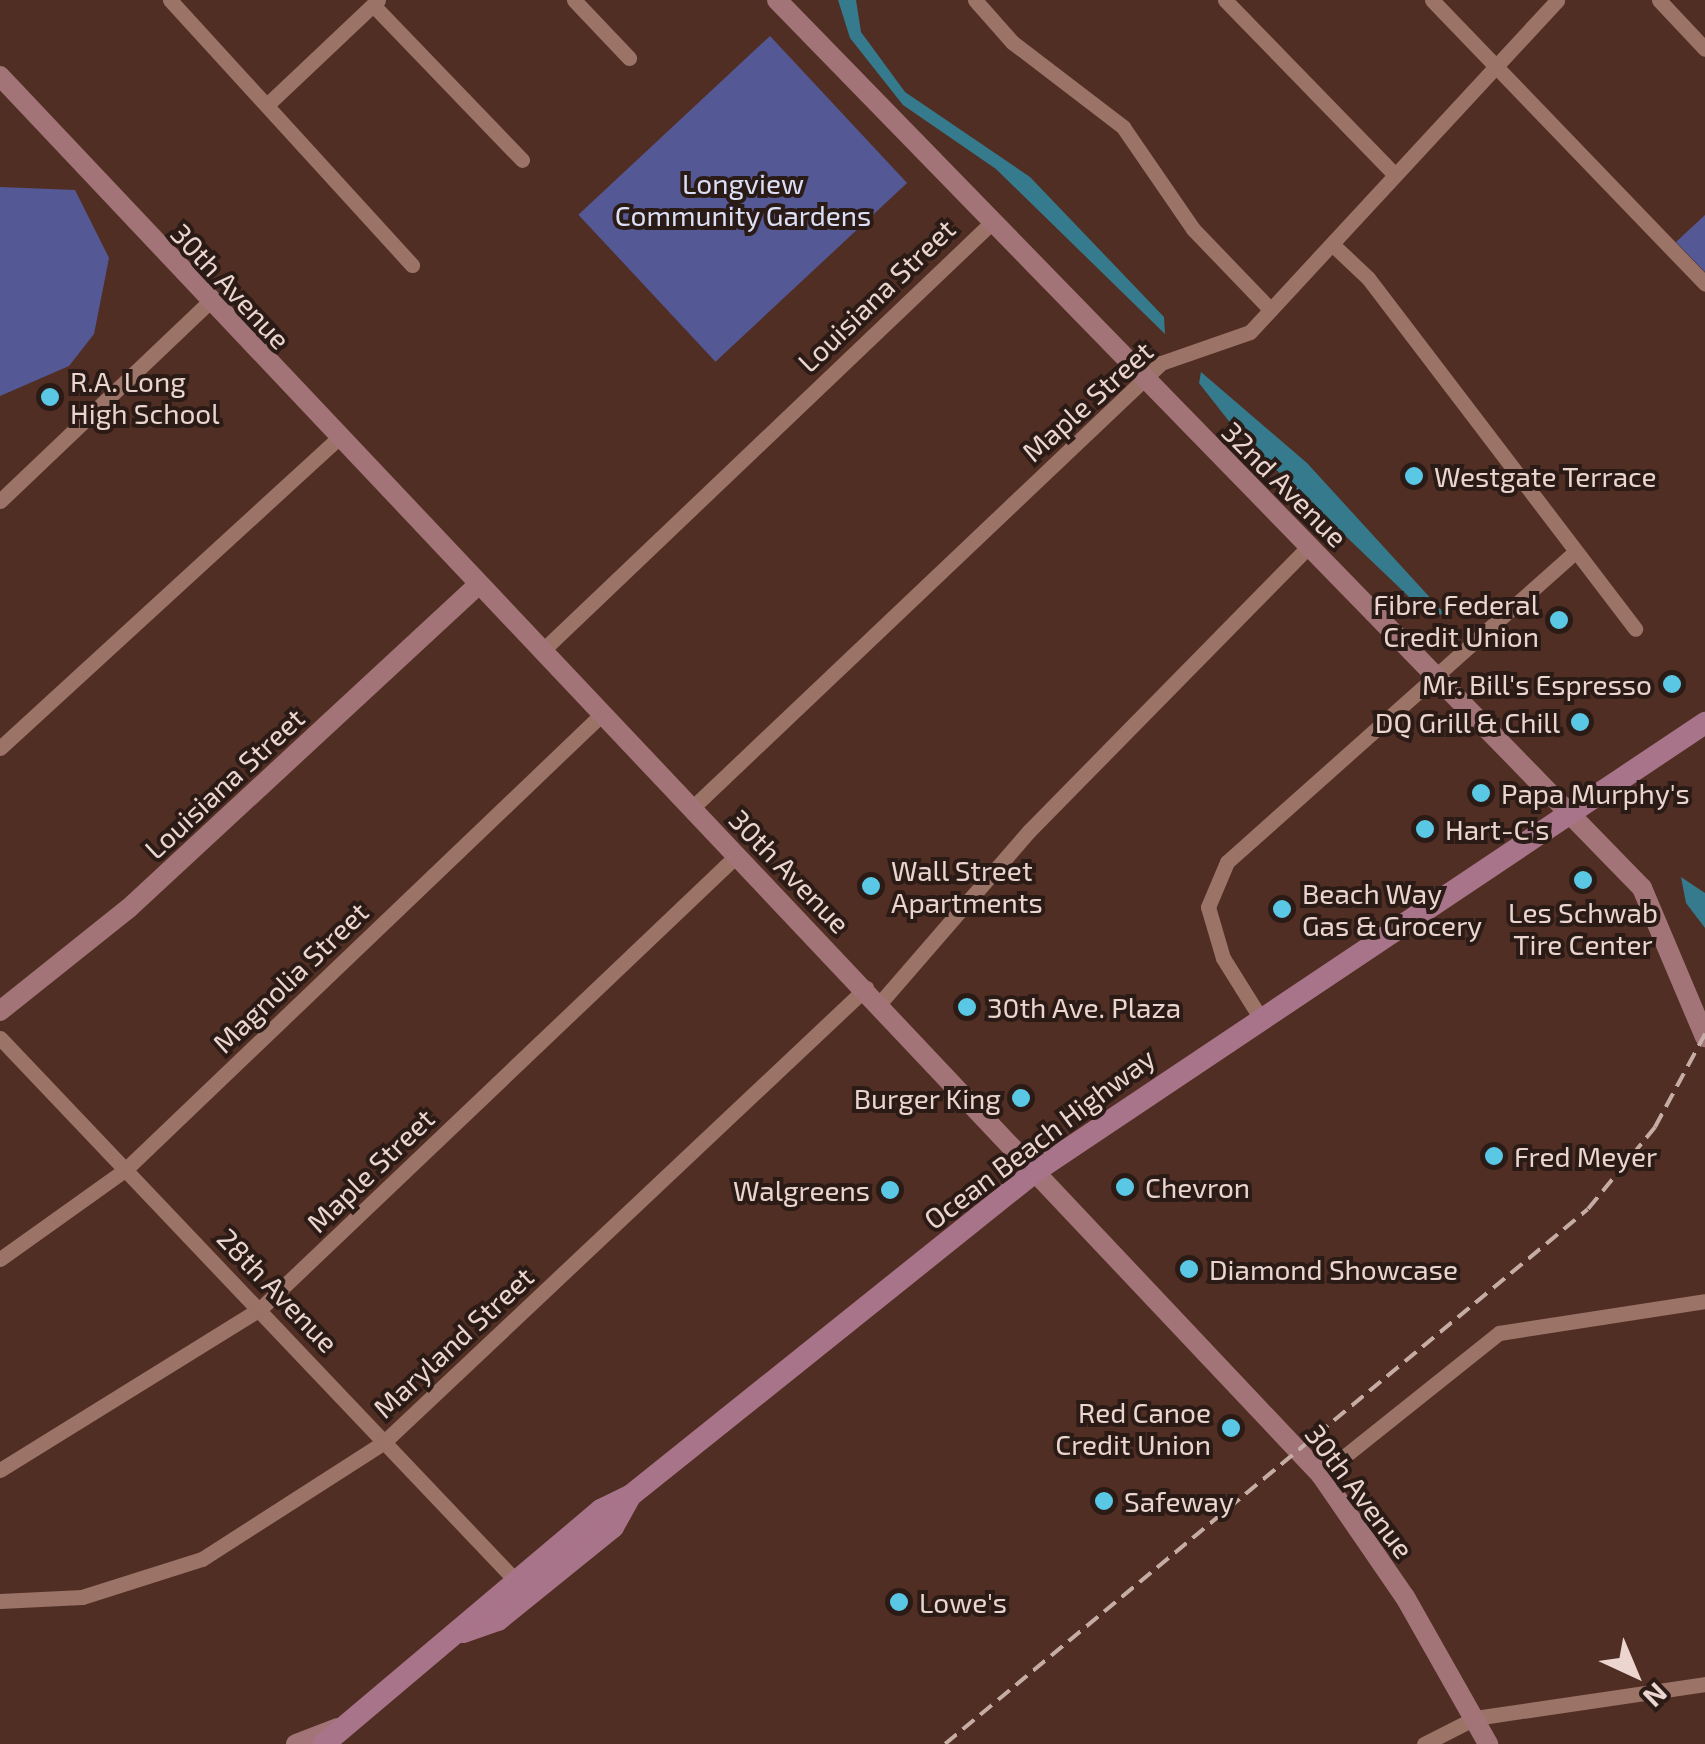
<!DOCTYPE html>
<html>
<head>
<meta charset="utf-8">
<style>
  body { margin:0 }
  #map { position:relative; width:1705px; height:1744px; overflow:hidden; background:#512e23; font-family:"Exo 2",sans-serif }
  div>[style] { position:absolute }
  .green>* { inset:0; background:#545996; transform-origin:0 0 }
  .water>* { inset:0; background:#357b8d }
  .street>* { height:15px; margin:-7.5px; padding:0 7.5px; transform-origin:7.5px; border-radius:7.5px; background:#9c7367 }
  .secondary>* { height:20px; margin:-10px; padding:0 10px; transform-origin:10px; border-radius:10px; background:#a27478 }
  .primary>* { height:22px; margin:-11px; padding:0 11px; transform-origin:11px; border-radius:11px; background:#a87489 }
  .rail>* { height:4px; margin-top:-2px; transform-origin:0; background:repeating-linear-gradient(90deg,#c5aca4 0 15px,transparent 0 23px) }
  .dots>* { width:28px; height:28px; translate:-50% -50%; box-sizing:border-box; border:5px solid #2b1b16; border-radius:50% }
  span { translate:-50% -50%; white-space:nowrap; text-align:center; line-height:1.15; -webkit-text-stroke:8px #2b1b16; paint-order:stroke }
  .park-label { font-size:28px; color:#dce0f7 }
  .street-label { font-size:28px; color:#ebd5ce }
  .poi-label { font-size:28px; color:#ebd5ce }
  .left { translate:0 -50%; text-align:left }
  .right { translate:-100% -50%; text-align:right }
  .north { position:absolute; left:1585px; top:1624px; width:100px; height:100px; -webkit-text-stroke:8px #2b1b16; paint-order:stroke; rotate:136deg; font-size:28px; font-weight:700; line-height:40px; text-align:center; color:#ebd5ce }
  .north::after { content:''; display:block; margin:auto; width:35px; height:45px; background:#ebd5ce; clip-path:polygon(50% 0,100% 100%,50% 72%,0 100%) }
</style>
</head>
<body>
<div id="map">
  <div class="green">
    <div style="left:770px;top:36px;width:201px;height:262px;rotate:47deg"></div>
    <div style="clip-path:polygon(0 187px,75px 190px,109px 258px,94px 334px,69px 366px,0 396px)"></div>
    <div style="clip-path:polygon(1705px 215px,1705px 272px,1676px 242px)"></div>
  </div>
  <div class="water">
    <div style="clip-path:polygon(838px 0,856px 0,861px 32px,905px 92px,1030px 177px,1164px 317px,1165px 334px,996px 169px,903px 105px,850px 38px)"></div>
    <div style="clip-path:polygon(1201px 372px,1307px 463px,1445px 614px,1429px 616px,1239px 434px,1199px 383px)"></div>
    <div style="clip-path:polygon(1681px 877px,1705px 893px,1705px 928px,1686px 903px)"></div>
  </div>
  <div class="street">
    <div style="left:170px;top:0;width:359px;rotate:47.6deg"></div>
    <div style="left:574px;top:0;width:80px;rotate:46.5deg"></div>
    <div style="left:975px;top:0;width:56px;rotate:48.6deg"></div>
    <div style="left:1012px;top:42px;width:140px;rotate:37.4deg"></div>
    <div style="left:1123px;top:127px;width:124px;rotate:55.5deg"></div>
    <div style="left:1193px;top:229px;width:112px;rotate:46.1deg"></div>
    <div style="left:1225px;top:0;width:244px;rotate:45.8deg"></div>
    <div style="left:1432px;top:0;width:394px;rotate:46.1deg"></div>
    <div style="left:1659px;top:0;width:67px;rotate:46.8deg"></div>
    <div style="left:373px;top:5px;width:215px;rotate:46.1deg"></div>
    <div style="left:269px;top:103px;width:150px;rotate:-43.4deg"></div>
    <div style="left:1333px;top:245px;width:48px;rotate:43.3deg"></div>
    <div style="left:1368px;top:278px;width:441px;rotate:52.7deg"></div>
    <div style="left:0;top:501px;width:289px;rotate:-43.6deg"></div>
    <div style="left:542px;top:651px;width:616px;rotate:-43.62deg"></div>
    <div style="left:0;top:748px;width:456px;rotate:-42.5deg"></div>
    <div style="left:691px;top:809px;width:648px;rotate:-43.5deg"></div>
    <div style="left:1161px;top:363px;width:94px;rotate:-19.2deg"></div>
    <div style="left:1250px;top:332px;width:452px;rotate:-47.2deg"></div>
    <div style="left:880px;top:1003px;width:228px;rotate:-49.1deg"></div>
    <div style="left:1029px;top:831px;width:400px;rotate:-45.5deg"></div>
    <div style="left:1258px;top:1014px;width:66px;rotate:-122deg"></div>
    <div style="left:1223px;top:958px;width:53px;rotate:-106.4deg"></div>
    <div style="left:1208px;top:907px;width:49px;rotate:-67.1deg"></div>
    <div style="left:1227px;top:862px;width:466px;rotate:-41.7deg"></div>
    <div style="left:0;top:1038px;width:749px;rotate:46.46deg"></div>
    <div style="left:0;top:1259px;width:155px;rotate:-35.5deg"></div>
    <div style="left:126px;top:1169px;width:657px;rotate:-43.71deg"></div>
    <div style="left:0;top:1470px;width:306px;rotate:-31.8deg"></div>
    <div style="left:260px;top:1309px;width:659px;rotate:-43.58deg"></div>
    <div style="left:1321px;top:1475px;width:228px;rotate:-38.6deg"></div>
    <div style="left:1499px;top:1333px;width:208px;rotate:-8.8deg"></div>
    <div style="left:0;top:1601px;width:82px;rotate:-2.8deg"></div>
    <div style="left:82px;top:1597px;width:126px;rotate:-17.6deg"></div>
    <div style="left:202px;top:1559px;width:215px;rotate:-32.7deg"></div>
    <div style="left:383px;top:1443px;width:664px;rotate:-43.29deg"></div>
    <div style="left:1424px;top:1744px;width:57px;rotate:-27deg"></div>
    <div style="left:1475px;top:1718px;width:232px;rotate:-8.4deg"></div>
  </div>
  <div class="secondary">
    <div style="left:777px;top:0;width:1240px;rotate:45.75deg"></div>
    <div style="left:1642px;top:888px;width:162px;rotate:67.1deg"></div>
    <div style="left:0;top:76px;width:1924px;rotate:46.64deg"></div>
    <div style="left:1321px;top:1475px;width:148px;rotate:55.5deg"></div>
    <div style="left:1405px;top:1597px;width:169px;rotate:60.5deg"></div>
    <div style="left:0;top:1011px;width:164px;rotate:-38.6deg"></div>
    <div style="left:128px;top:909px;width:476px;rotate:-42.8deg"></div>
    <div style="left:296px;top:1744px;width:45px;rotate:-20.9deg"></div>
  </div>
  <div class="primary">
    <div style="left:463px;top:1632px;width:37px;rotate:-19deg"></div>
    <div style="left:498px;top:1620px;width:148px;rotate:-39deg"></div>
    <div style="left:613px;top:1527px;width:35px;rotate:-61deg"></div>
    <div style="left:324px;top:1744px;width:363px;rotate:-40.2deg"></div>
    <div style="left:601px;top:1510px;width:32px;rotate:-26deg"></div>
    <div style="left:630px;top:1496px;width:521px;rotate:-38.69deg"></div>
    <div style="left:1037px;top:1170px;width:804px;rotate:-33.79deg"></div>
  </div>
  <div class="rail">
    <div style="left:945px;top:1744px;width:836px;rotate:-39.76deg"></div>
    <div style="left:1588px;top:1209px;width:106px;rotate:-50.7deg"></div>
    <div style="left:1655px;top:1127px;width:106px;rotate:-61.7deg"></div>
  </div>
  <div class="dots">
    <div style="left:50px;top:397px;background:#5ac8e5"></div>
    <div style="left:1414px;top:476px;background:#5ac8e5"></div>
    <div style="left:1559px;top:620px;background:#5ac8e5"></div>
    <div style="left:1672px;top:684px;background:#5ac8e5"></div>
    <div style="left:1580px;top:722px;background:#5ac8e5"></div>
    <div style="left:1481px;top:793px;background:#5ac8e5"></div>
    <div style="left:1425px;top:829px;background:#5ac8e5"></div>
    <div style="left:1583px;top:880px;background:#5ac8e5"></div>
    <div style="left:871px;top:886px;background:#5ac8e5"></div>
    <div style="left:1282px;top:909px;background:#5ac8e5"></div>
    <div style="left:967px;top:1007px;background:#5ac8e5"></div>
    <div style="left:1021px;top:1098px;background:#5ac8e5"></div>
    <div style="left:1494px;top:1156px;background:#5ac8e5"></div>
    <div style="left:1125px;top:1187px;background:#5ac8e5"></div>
    <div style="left:890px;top:1190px;background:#5ac8e5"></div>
    <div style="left:1189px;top:1269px;background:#5ac8e5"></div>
    <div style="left:1231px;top:1428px;background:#5ac8e5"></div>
    <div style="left:1104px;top:1501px;background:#5ac8e5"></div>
    <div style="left:899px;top:1602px;background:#5ac8e5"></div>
  </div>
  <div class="park-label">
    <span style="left:743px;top:199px">Longview<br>Community Gardens</span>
  </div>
  <div class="street-label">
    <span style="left:231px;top:286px;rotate:47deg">30th Avenue</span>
    <span style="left:876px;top:295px;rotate:-44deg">Louisiana Street</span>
    <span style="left:1087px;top:401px;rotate:-42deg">Maple Street</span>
    <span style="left:1285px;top:484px;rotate:45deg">32nd Avenue</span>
    <span style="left:224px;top:783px;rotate:-43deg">Louisiana Street</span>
    <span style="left:790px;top:871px;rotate:46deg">30th Avenue</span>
    <span style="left:290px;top:977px;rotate:-44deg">Magnolia Street</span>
    <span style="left:1039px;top:1138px;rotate:-37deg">Ocean Beach Highway</span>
    <span style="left:370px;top:1170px;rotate:-44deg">Maple Street</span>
    <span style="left:278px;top:1290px;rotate:46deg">28th Avenue</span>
    <span style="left:453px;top:1342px;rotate:-43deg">Maryland Street</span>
    <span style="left:1360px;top:1491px;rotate:53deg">30th Avenue</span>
  </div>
  <div class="poi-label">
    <span class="left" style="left:70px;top:397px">R.A. Long<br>High School</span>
    <span class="left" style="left:1434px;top:476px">Westgate Terrace</span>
    <span class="right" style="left:1539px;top:620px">Fibre Federal<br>Credit Union</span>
    <span class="right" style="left:1652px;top:684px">Mr. Bill's Espresso</span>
    <span class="right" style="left:1560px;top:722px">DQ Grill &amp; Chill</span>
    <span class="left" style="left:1501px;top:793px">Papa Murphy's</span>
    <span class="left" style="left:1445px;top:829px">Hart-C's</span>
    <span class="left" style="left:891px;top:886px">Wall Street<br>Apartments</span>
    <span class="left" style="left:1302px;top:909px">Beach Way<br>Gas &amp; Grocery</span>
    <span style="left:1583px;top:928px">Les Schwab<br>Tire Center</span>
    <span class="left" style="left:987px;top:1007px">30th Ave. Plaza</span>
    <span class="right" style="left:1001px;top:1098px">Burger King</span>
    <span class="left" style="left:1514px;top:1156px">Fred Meyer</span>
    <span class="left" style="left:1145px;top:1187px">Chevron</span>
    <span class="right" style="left:870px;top:1190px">Walgreens</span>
    <span class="left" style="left:1209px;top:1269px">Diamond Showcase</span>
    <span class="right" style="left:1211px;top:1428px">Red Canoe<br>Credit Union</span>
    <span class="left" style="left:1124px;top:1501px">Safeway</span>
    <span class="left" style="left:919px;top:1602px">Lowe's</span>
  </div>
  <div class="north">N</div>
</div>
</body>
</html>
